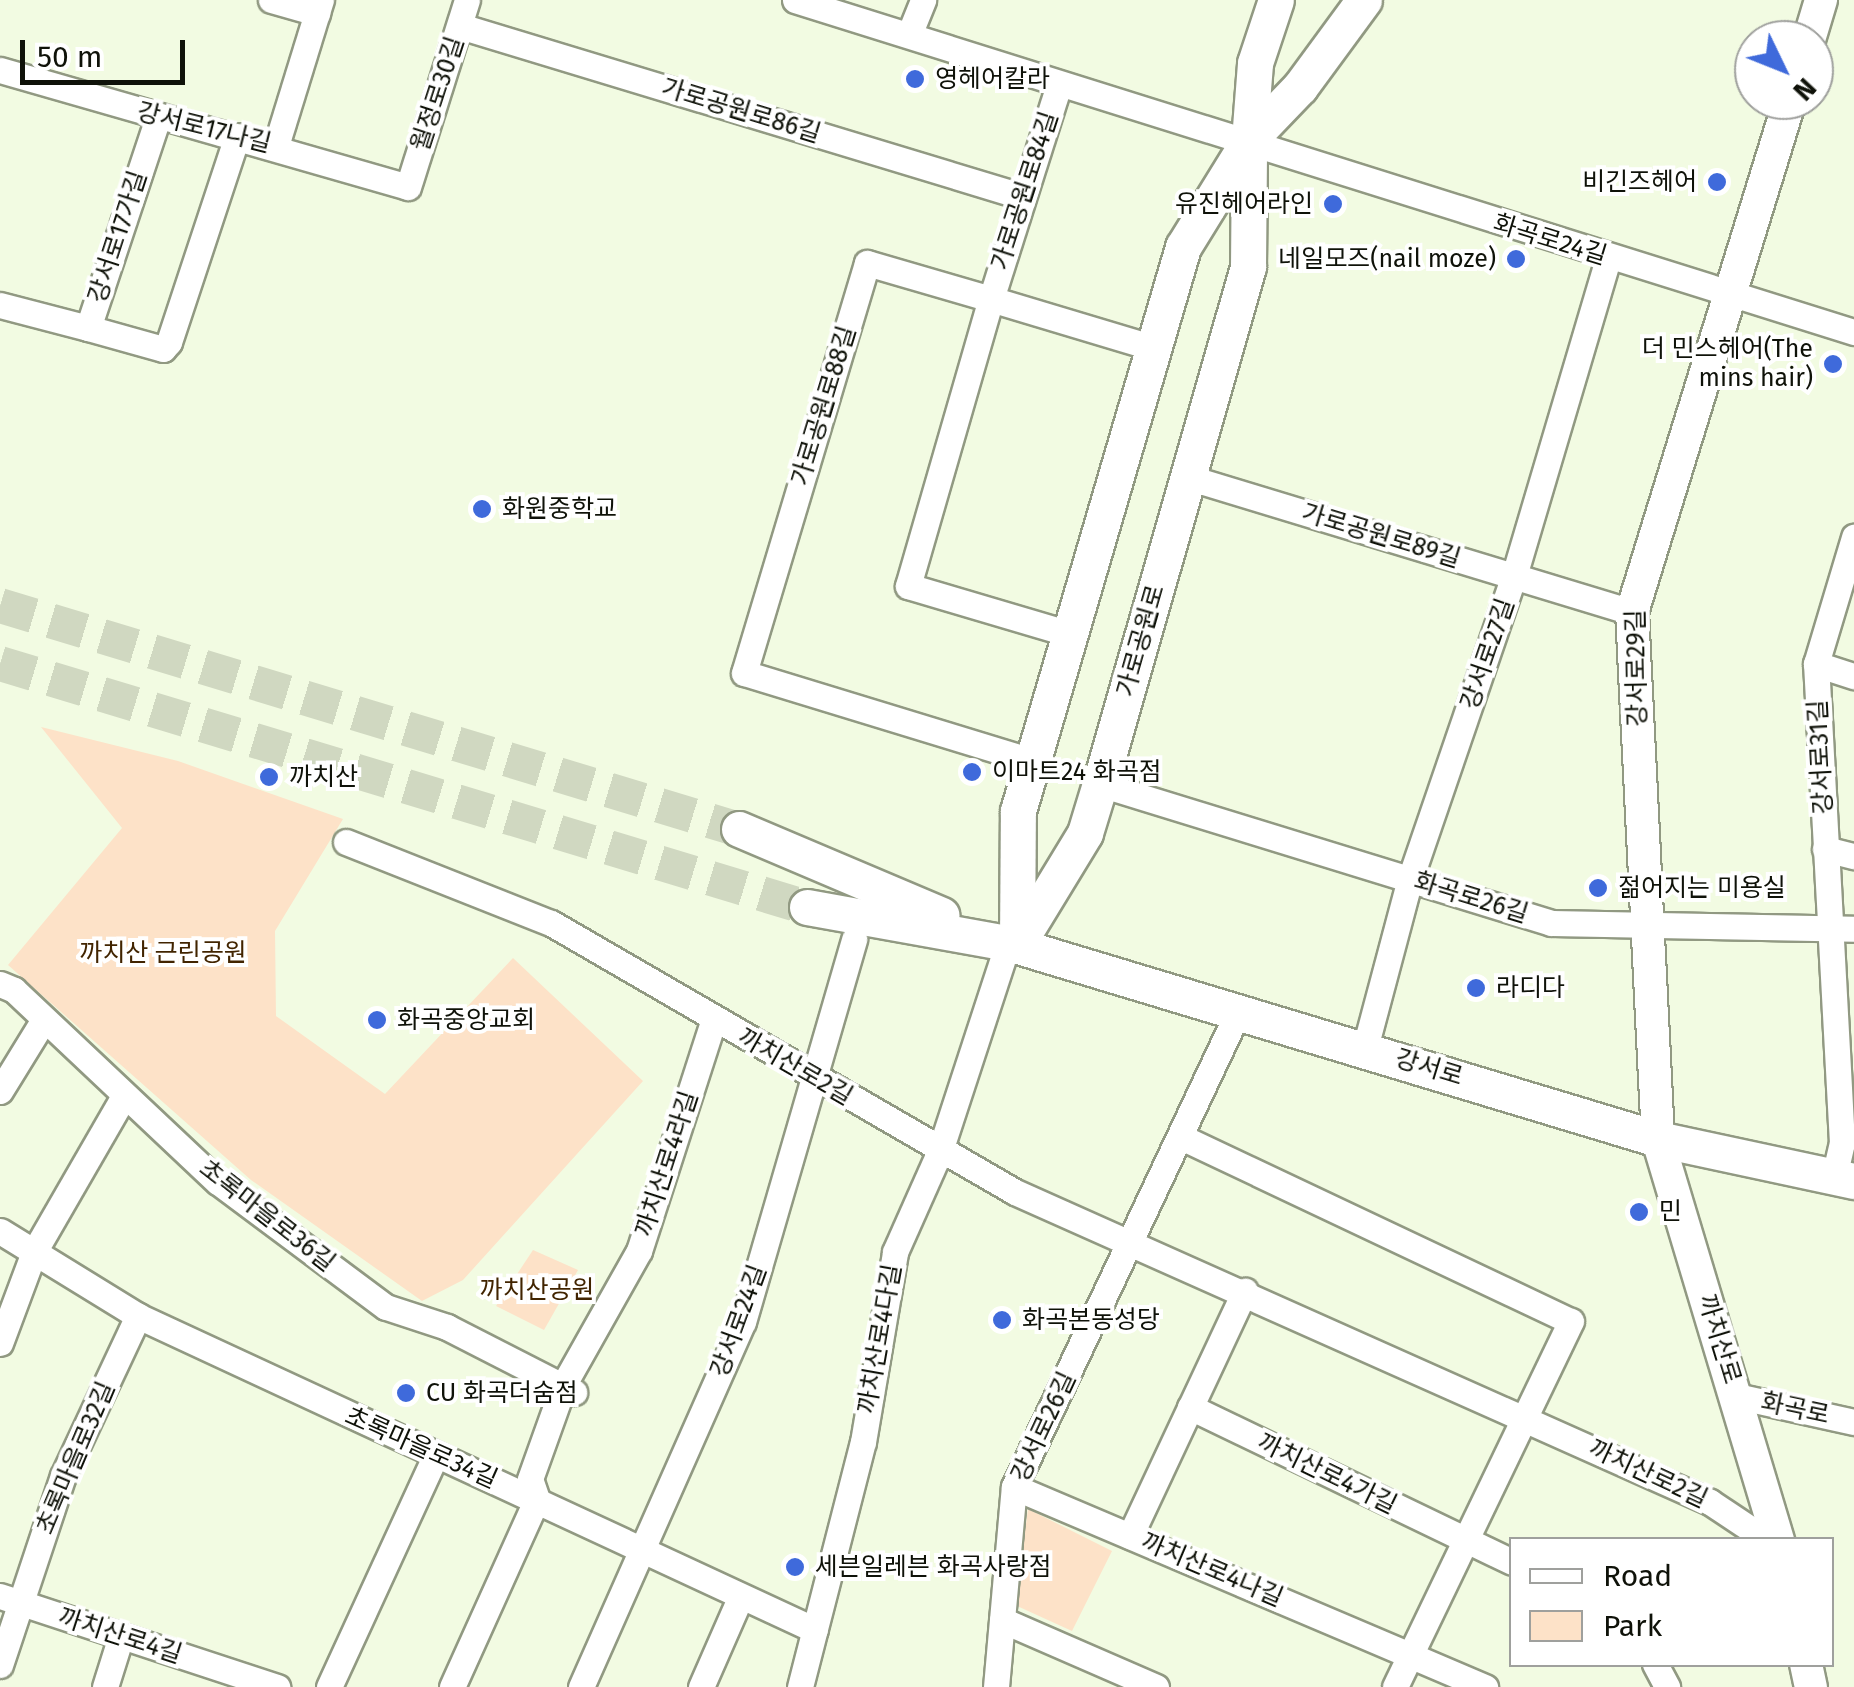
<!DOCTYPE html>
<html>
<head>
<meta charset="utf-8">
<style>
  body { margin:0 }
  #map { position:relative; width:1854px; height:1687px; overflow:hidden; background:#f2fbe2; font-family:"Fira Sans","Noto Sans KR",sans-serif }
  div>[style] { position:absolute }
  .green>* { inset:0; background:#fde2c8 }
  .secondary-tunnel>* { height:35px; margin-top:-17.5px; transform-origin:0; background:repeating-linear-gradient(90deg,#d0d8c1 0 35px,transparent 0 53px) }
  .roads { filter:drop-shadow(2px 0 #919982) drop-shadow(-2px 0 #919982) drop-shadow(0 2px #919982) drop-shadow(0 -2px #919982) }
  .minor>* { height:25px; margin:-12.5px; padding:0 12.5px; transform-origin:12.5px; border-radius:12.5px; background:#fff }
  .tertiary>* { height:32px; margin:-16px; padding:0 16px; transform-origin:16px; border-radius:16px; background:#fff }
  .secondary>* { height:35px; margin:-17.5px; padding:0 17.5px; transform-origin:17.5px; border-radius:17.5px; background:#fff }
  .dots>* { width:28px; height:28px; translate:-50% -50%; box-sizing:border-box; border:5px solid #fff; border-radius:50% }
  span { translate:-50% -50%; white-space:nowrap; text-align:center; line-height:1.15; -webkit-text-stroke:8px #fff; paint-order:stroke }
  .poi-label { font-size:25px; color:#0f1209 }
  .left { translate:0 -50%; text-align:left }
  .right { translate:-100% -50%; text-align:right }
  .street-label { font-size:25px; color:#0f1209 }
  .park-label { font-size:25px; color:#412400 }
  .legend { position:absolute; left:1509px; top:1537px; width:325px; height:130px; box-sizing:border-box; background:#fff; border:2px solid #9fa09d; margin:0; padding:12px 18px; list-style:none; font-size:30px; color:#0f1209 }
  .legend li { display:flex; align-items:center; gap:20px; height:50px }
  .legend b { width:50px; border:2px solid #9fa09d }
  .north { position:absolute; left:1734px; top:20px; width:100px; height:100px; box-sizing:border-box; background:#fff; border:2px solid #9fa09d; border-radius:50%; rotate:133deg; font-size:28px; font-weight:700; line-height:40px; text-align:center; color:#0f1209 }
  .north::after { content:''; display:block; margin:auto; width:35px; height:45px; background:#3f6adb; clip-path:polygon(50% 0,100% 100%,50% 72%,0 100%) }
  .scale { position:absolute; left:20px; top:40px; width:165px; height:45px; box-sizing:border-box; border:5px solid #0f1209; border-top:0; padding-left:12px; font-size:30px; line-height:35px; white-space:nowrap; color:#0f1209; -webkit-text-stroke:8px #fff; paint-order:stroke }
</style>
</head>
<body>
<div id="map">
  <div class="green">
    <div style="clip-path:polygon(41px 727px,178px 761px,343px 819px,275px 931px,276px 1016px,385px 1094px,513px 958px,643px 1081px,463px 1280px,422px 1301px,251px 1180px,8px 965px,122px 828px)"></div>
    <div style="clip-path:polygon(533px 1250px,578px 1270px,544px 1330px,496px 1306px)"></div>
    <div style="clip-path:polygon(1028px 1509px,1112px 1551px,1072px 1631px,1015px 1605px)"></div>
  </div>
  <div class="secondary-tunnel">
    <div style="left:0;top:605px;width:772px;rotate:16.86deg"></div>
    <div style="left:0;top:663px;width:843px;rotate:16.82deg"></div>
  </div>
  <div class="roads">
    <div class="minor">
      <div style="left:271px;top:0;width:48px;rotate:15.8deg"></div>
      <div style="left:795px;top:0;width:1110px;rotate:17.41deg"></div>
      <div style="left:460px;top:26px;width:586px;rotate:16.86deg"></div>
      <div style="left:909px;top:35px;width:38px;rotate:-68deg"></div>
      <div style="left:0;top:70px;width:424px;rotate:16deg"></div>
      <div style="left:408px;top:187px;width:196px;rotate:-72.5deg"></div>
      <div style="left:276px;top:146px;width:153px;rotate:-72.9deg"></div>
      <div style="left:0;top:305px;width:91px;rotate:14.6deg"></div>
      <div style="left:88px;top:328px;width:222px;rotate:-71.6deg"></div>
      <div style="left:88px;top:328px;width:78px;rotate:15.6deg"></div>
      <div style="left:163px;top:349px;width:9px;rotate:-49deg"></div>
      <div style="left:169px;top:342px;width:217px;rotate:-71.7deg"></div>
      <div style="left:1187px;top:477px;width:465px;rotate:16.9deg"></div>
      <div style="left:1070px;top:634px;width:169px;rotate:-163.5deg"></div>
      <div style="left:908px;top:586px;width:299px;rotate:-73.9deg"></div>
      <div style="left:991px;top:299px;width:170px;rotate:16.7deg"></div>
      <div style="left:1816px;top:664px;width:40px;rotate:18deg"></div>
      <div style="left:1032px;top:761px;width:301px;rotate:-163deg"></div>
      <div style="left:744px;top:673px;width:428px;rotate:-73.3deg"></div>
      <div style="left:867px;top:263px;width:129px;rotate:16.2deg"></div>
      <div style="left:991px;top:299px;width:225px;rotate:-72.4deg"></div>
      <div style="left:1100px;top:784px;width:472px;rotate:17.1deg"></div>
      <div style="left:1551px;top:923px;width:303px;rotate:1.1deg"></div>
      <div style="left:346px;top:842px;width:220px;rotate:21.6deg"></div>
      <div style="left:551px;top:923px;width:536px;rotate:30.1deg"></div>
      <div style="left:1015px;top:1192px;width:761px;rotate:24.04deg"></div>
      <div style="left:1710px;top:1502px;width:69px;rotate:33.7deg"></div>
      <div style="left:1825px;top:849px;width:30px;rotate:14deg"></div>
      <div style="left:0;top:984px;width:15px;rotate:23deg"></div>
      <div style="left:14px;top:990px;width:280px;rotate:43.3deg"></div>
      <div style="left:218px;top:1182px;width:209px;rotate:36.7deg"></div>
      <div style="left:386px;top:1307px;width:64px;rotate:18.2deg"></div>
      <div style="left:447px;top:1327px;width:143px;rotate:27.1deg"></div>
      <div style="left:1365px;top:1048px;width:175px;rotate:-75.1deg"></div>
      <div style="left:1410px;top:879px;width:320px;rotate:-71.1deg"></div>
      <div style="left:1514px;top:576px;width:332px;rotate:-73.5deg"></div>
      <div style="left:0;top:1091px;width:82px;rotate:-58.4deg"></div>
      <div style="left:1181px;top:1137px;width:431px;rotate:25.3deg"></div>
      <div style="left:1571px;top:1321px;width:406px;rotate:115.7deg"></div>
      <div style="left:1834px;top:1177px;width:35px;rotate:-77deg"></div>
      <div style="left:1842px;top:1143px;width:480px;rotate:-93.1deg"></div>
      <div style="left:1816px;top:664px;width:133px;rotate:-73.3deg"></div>
      <div style="left:0;top:1231px;width:162px;rotate:31.6deg"></div>
      <div style="left:138px;top:1316px;width:746px;rotate:24.88deg"></div>
      <div style="left:0;top:1343px;width:97px;rotate:-69.5deg"></div>
      <div style="left:34px;top:1252px;width:180px;rotate:-60deg"></div>
      <div style="left:1736px;top:1396px;width:121px;rotate:12.4deg"></div>
      <div style="left:1190px;top:1407px;width:357px;rotate:25.7deg"></div>
      <div style="left:1014px;top:1487px;width:512px;rotate:23.01deg"></div>
      <div style="left:1130px;top:1536px;width:271px;rotate:-64.9deg"></div>
      <div style="left:0;top:1596px;width:292px;rotate:18.2deg"></div>
      <div style="left:1002px;top:1620px;width:168px;rotate:23.5deg"></div>
      <div style="left:1655px;top:1664px;width:26px;rotate:62deg"></div>
      <div style="left:0;top:1665px;width:199px;rotate:-71.6deg"></div>
      <div style="left:63px;top:1476px;width:177px;rotate:-64.9deg"></div>
      <div style="left:105px;top:1687px;width:53px;rotate:-72.6deg"></div>
      <div style="left:329px;top:1687px;width:256px;rotate:-65.3deg"></div>
      <div style="left:452px;top:1687px;width:206px;rotate:-65.7deg"></div>
      <div style="left:537px;top:1499px;width:21px;rotate:-109deg"></div>
      <div style="left:530px;top:1479px;width:101px;rotate:-70.3deg"></div>
      <div style="left:564px;top:1384px;width:153px;rotate:-60.6deg"></div>
      <div style="left:639px;top:1251px;width:244px;rotate:-72.1deg"></div>
      <div style="left:581px;top:1687px;width:399px;rotate:-66.1deg"></div>
      <div style="left:743px;top:1322px;width:399px;rotate:-73.8deg"></div>
      <div style="left:701px;top:1687px;width:99px;rotate:-66.3deg"></div>
      <div style="left:800px;top:1687px;width:253px;rotate:-75.6deg"></div>
      <div style="left:863px;top:1442px;width:193px;rotate:-80.4deg"></div>
      <div style="left:895px;top:1252px;width:111px;rotate:-66deg"></div>
      <div style="left:940px;top:1151px;width:219px;rotate:-71.9deg"></div>
      <div style="left:996px;top:1687px;width:201px;rotate:-84.9deg"></div>
      <div style="left:1014px;top:1487px;width:527px;rotate:-64.75deg"></div>
    </div>
    <div class="tertiary">
      <div style="left:1809px;top:40px;width:42px;rotate:-73.3deg"></div>
      <div style="left:1778px;top:1540px;width:419px;rotate:-106.7deg"></div>
      <div style="left:1658px;top:1139px;width:528px;rotate:-92.82deg"></div>
      <div style="left:1632px;top:612px;width:536px;rotate:-72.85deg"></div>
      <div style="left:1806px;top:1664px;width:24px;rotate:78deg"></div>
    </div>
    <div class="secondary">
      <div style="left:739px;top:829px;width:220px;rotate:23deg"></div>
      <div style="left:807px;top:907px;width:204px;rotate:10.2deg"></div>
      <div style="left:1008px;top:943px;width:679px;rotate:16.78deg"></div>
      <div style="left:1658px;top:1139px;width:200px;rotate:12.1deg"></div>
      <div style="left:1017px;top:943px;width:132px;rotate:-89.6deg"></div>
      <div style="left:1018px;top:811px;width:588px;rotate:-73.69deg"></div>
      <div style="left:1183px;top:247px;width:126px;rotate:-58.3deg"></div>
      <div style="left:1249px;top:140px;width:77px;rotate:-85.5deg"></div>
      <div style="left:1255px;top:63px;width:66px;rotate:-71.6deg"></div>
      <div style="left:1017px;top:945px;width:131px;rotate:-58.7deg"></div>
      <div style="left:1085px;top:833px;width:51px;rotate:-73deg"></div>
      <div style="left:1100px;top:784px;width:538px;rotate:-74.03deg"></div>
      <div style="left:1248px;top:267px;width:127px;rotate:-89.5deg"></div>
      <div style="left:1249px;top:140px;width:74px;rotate:-46.1deg"></div>
      <div style="left:1300px;top:87px;width:108px;rotate:-53.7deg"></div>
    </div>
  </div>
  <div class="dots">
    <div style="left:915px;top:79px;background:#3f6adb"></div>
    <div style="left:1717px;top:182px;background:#3f6adb"></div>
    <div style="left:1333px;top:204px;background:#3f6adb"></div>
    <div style="left:1516px;top:259px;background:#3f6adb"></div>
    <div style="left:1833px;top:364px;background:#3f6adb"></div>
    <div style="left:482px;top:509px;background:#3f6adb"></div>
    <div style="left:972px;top:772px;background:#3f6adb"></div>
    <div style="left:269px;top:777px;background:#3f6adb"></div>
    <div style="left:1598px;top:888px;background:#3f6adb"></div>
    <div style="left:1476px;top:988px;background:#3f6adb"></div>
    <div style="left:377px;top:1020px;background:#3f6adb"></div>
    <div style="left:1639px;top:1212px;background:#3f6adb"></div>
    <div style="left:1002px;top:1320px;background:#3f6adb"></div>
    <div style="left:406px;top:1393px;background:#3f6adb"></div>
    <div style="left:795px;top:1567px;background:#3f6adb"></div>
  </div>
  <div class="poi-label">
    <span class="left" style="left:935px;top:79px">영헤어칼라</span>
    <span class="right" style="left:1697px;top:182px">비긴즈헤어</span>
    <span class="right" style="left:1313px;top:204px">유진헤어라인</span>
    <span class="right" style="left:1496px;top:259px">네일모즈(nail moze)</span>
    <span class="right" style="left:1813px;top:364px">더 민스헤어(The<br>mins hair)</span>
    <span class="left" style="left:502px;top:509px">화원중학교</span>
    <span class="left" style="left:992px;top:772px">이마트24 화곡점</span>
    <span class="left" style="left:289px;top:777px">까치산</span>
    <span class="left" style="left:1618px;top:888px">젊어지는 미용실</span>
    <span class="left" style="left:1496px;top:988px">라디다</span>
    <span class="left" style="left:397px;top:1020px">화곡중앙교회</span>
    <span class="left" style="left:1659px;top:1212px">민</span>
    <span class="left" style="left:1022px;top:1320px">화곡본동성당</span>
    <span class="left" style="left:426px;top:1393px">CU 화곡더숨점</span>
    <span class="left" style="left:815px;top:1567px">세븐일레븐 화곡사랑점</span>
  </div>
  <div class="street-label">
    <span style="left:438px;top:94px;rotate:-72deg">월정로30길</span>
    <span style="left:741px;top:111px;rotate:17deg">가로공원로86길</span>
    <span style="left:204px;top:128px;rotate:14deg">강서로17나길</span>
    <span style="left:1025px;top:191px;rotate:-72deg">가로공원로84길</span>
    <span style="left:118px;top:237px;rotate:-72deg">강서로17가길</span>
    <span style="left:1550px;top:240px;rotate:17deg">화곡로24길</span>
    <span style="left:824px;top:406px;rotate:-73deg">가로공원로88길</span>
    <span style="left:1381px;top:536px;rotate:17deg">가로공원로89길</span>
    <span style="left:1141px;top:641px;rotate:-74deg">가로공원로</span>
    <span style="left:1488px;top:654px;rotate:-71deg">강서로27길</span>
    <span style="left:1637px;top:668px;rotate:-91deg">강서로29길</span>
    <span style="left:1821px;top:757px;rotate:-93deg">강서로31길</span>
    <span style="left:1471px;top:898px;rotate:17deg">화곡로26길</span>
    <span style="left:795px;top:1067px;rotate:30deg">까치산로2길</span>
    <span style="left:1429px;top:1068px;rotate:17deg">강서로</span>
    <span style="left:667px;top:1164px;rotate:-72deg">까치산로4라길</span>
    <span style="left:267px;top:1216px;rotate:38deg">초록마을로36길</span>
    <span style="left:739px;top:1321px;rotate:-70deg">강서로24길</span>
    <span style="left:880px;top:1339px;rotate:-80deg">까치산로4다길</span>
    <span style="left:1719px;top:1339px;rotate:73deg">까치산로</span>
    <span style="left:1795px;top:1409px;rotate:12deg">화곡로</span>
    <span style="left:1044px;top:1427px;rotate:-65deg">강서로26길</span>
    <span style="left:421px;top:1448px;rotate:24deg">초록마을로34길</span>
    <span style="left:76px;top:1458px;rotate:-67deg">초록마을로32길</span>
    <span style="left:1327px;top:1474px;rotate:26deg">까치산로4가길</span>
    <span style="left:1648px;top:1474px;rotate:25deg">까치산로2길</span>
    <span style="left:1212px;top:1570px;rotate:23deg">까치산로4나길</span>
    <span style="left:120px;top:1636px;rotate:18deg">까치산로4길</span>
  </div>
  <div class="park-label">
    <span style="left:163px;top:953px">까치산 근린공원</span>
    <span style="left:537px;top:1290px">까치산공원</span>
  </div>
  <ul class="legend">
  <li><b style="height:12px;background:#fff"></b>Road</li>
  <li><b style="height:28px;background:#fde2c8"></b>Park</li>
  </ul>
  <div class="north">N</div>
  <div class="scale">50 m</div>
</div>
</body>
</html>
